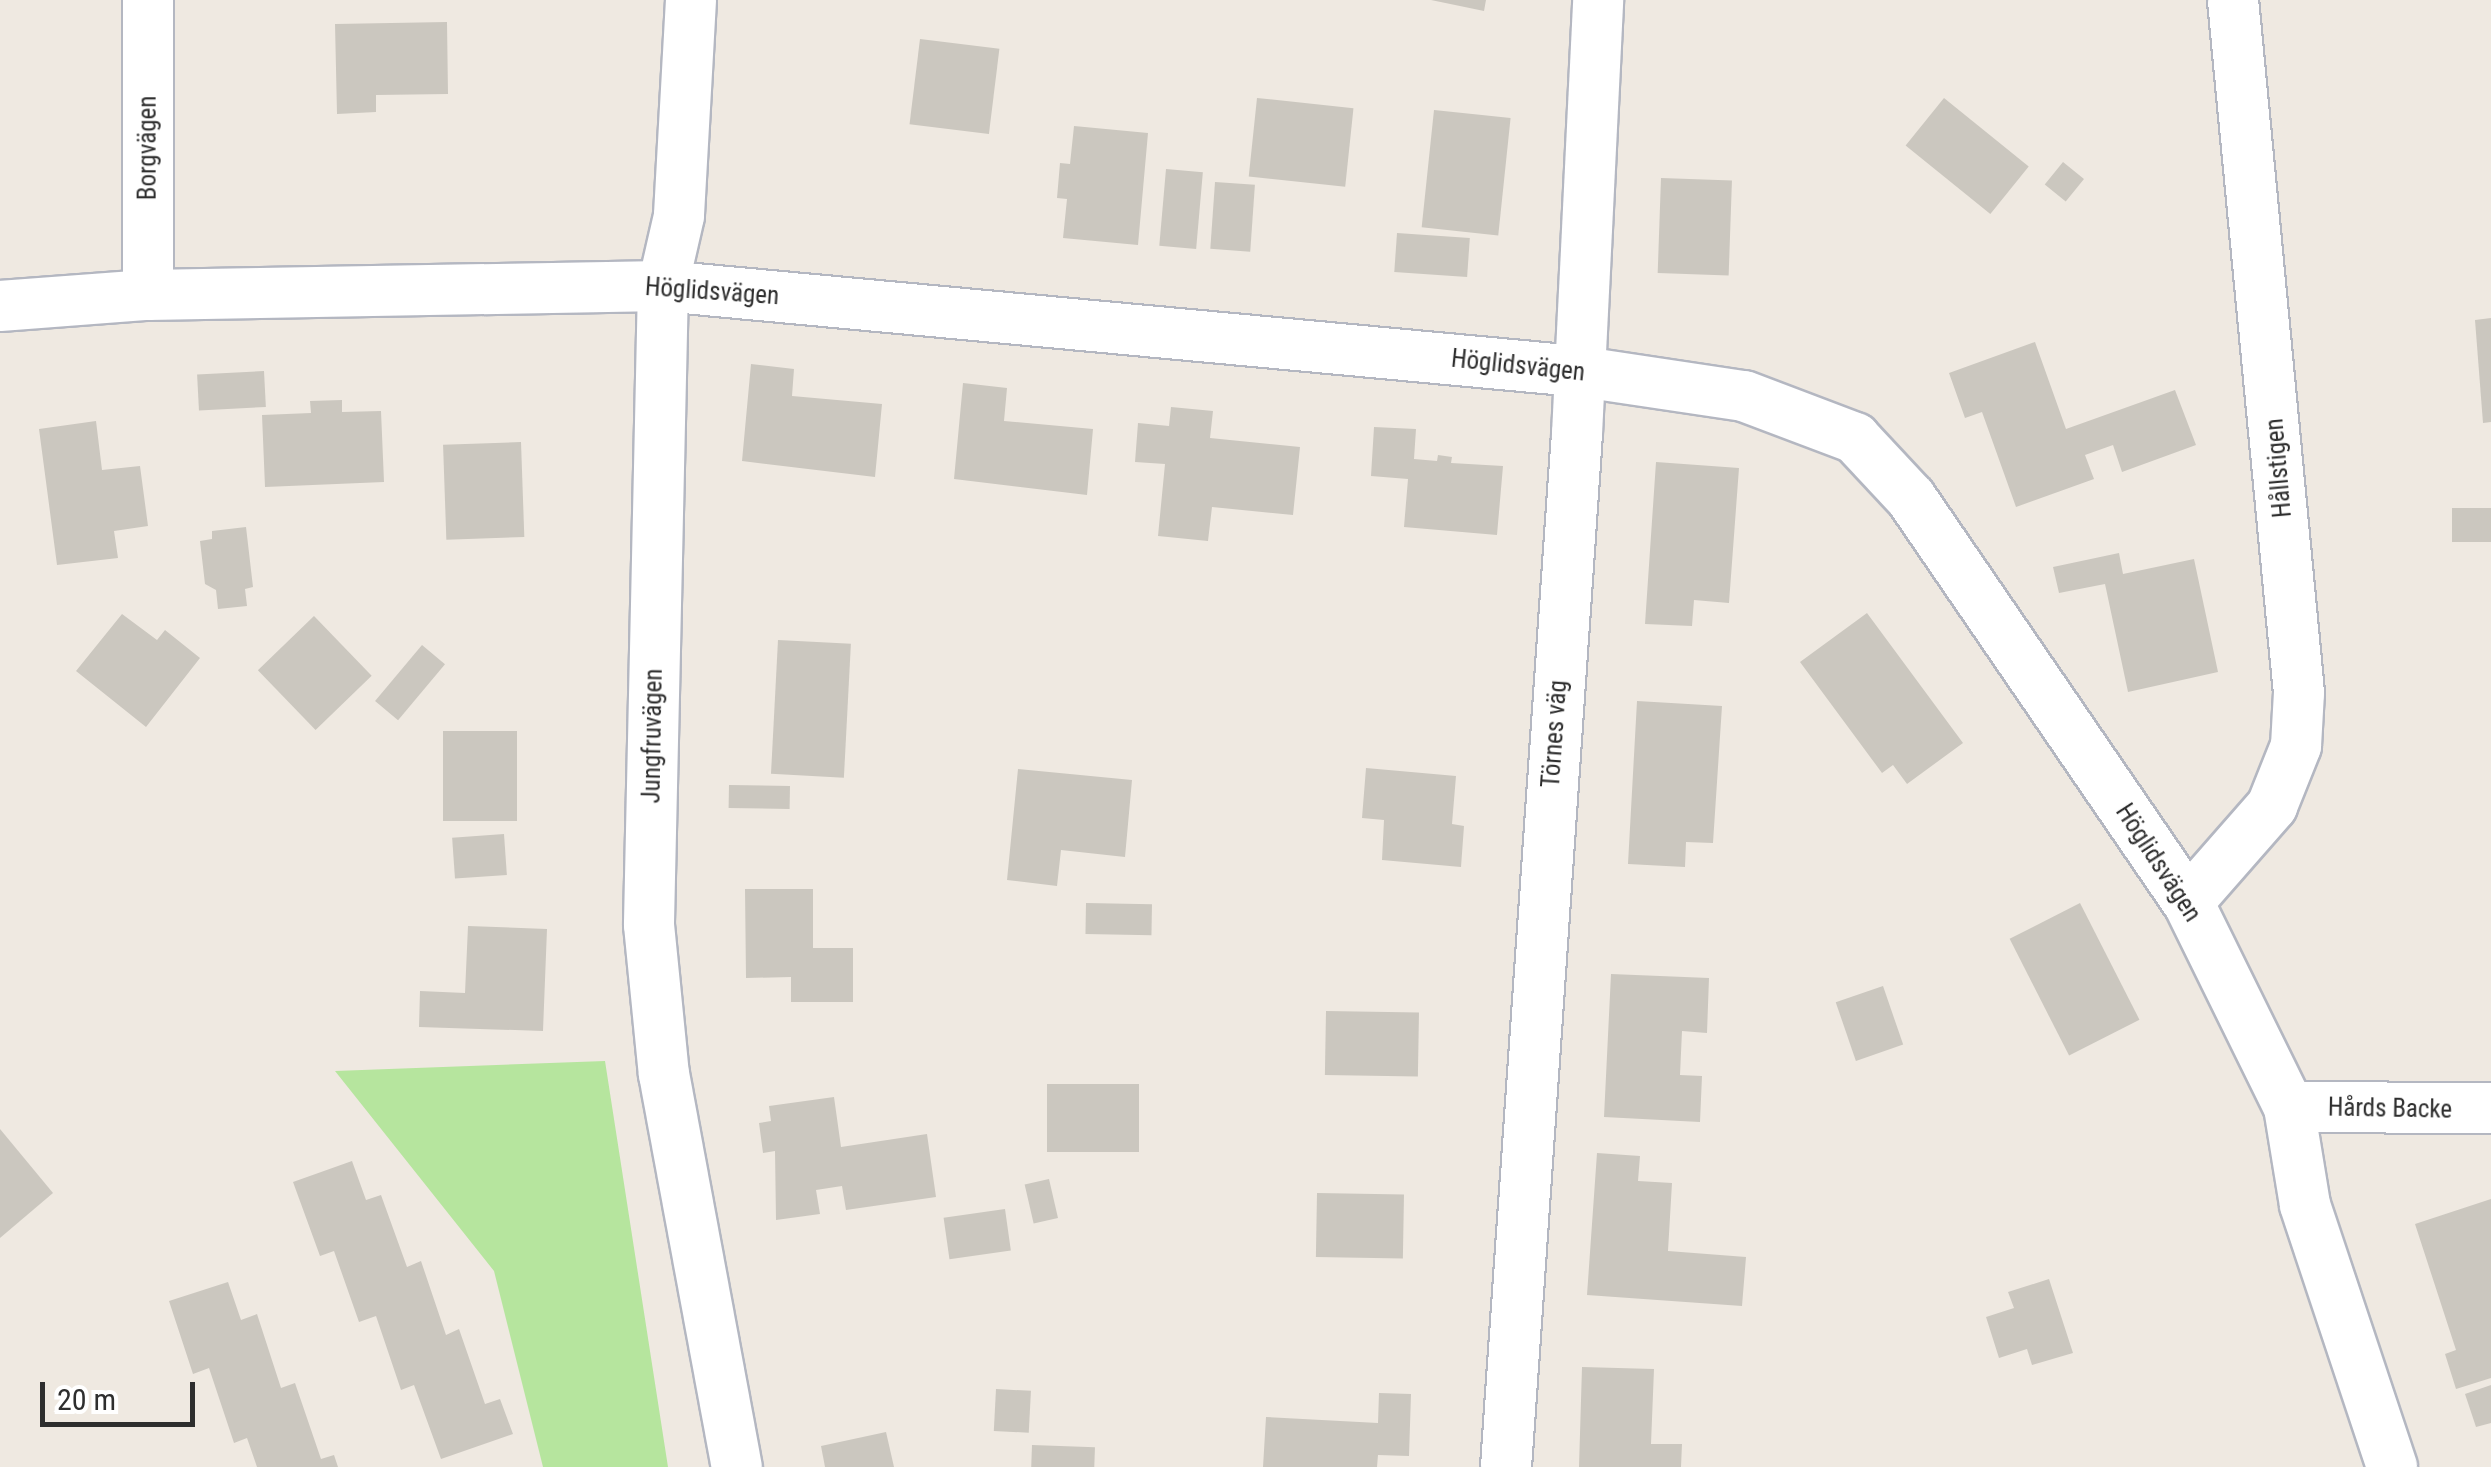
<!DOCTYPE html>
<html>
<head>
<meta charset="utf-8">
<style>
  body { margin:0 }
  #map { position:relative; width:2491px; height:1467px; overflow:hidden; background:#efe9e1; font-family:"Roboto Condensed",sans-serif }
  div>[style] { position:absolute }
  .green>* { inset:0; background:#b6e59e }
  .building>* { inset:0; background:#cbc7bf; transform-origin:0 0 }
  .roads { filter:drop-shadow(2px 0 #b4b7c1) drop-shadow(-2px 0 #b4b7c1) drop-shadow(0 2px #b4b7c1) drop-shadow(0 -2px #b4b7c1) }
  .minor>* { height:50px; margin:-25px; padding:0 25px; transform-origin:25px; border-radius:25px; background:#fff }
  span { translate:-50% -50%; white-space:nowrap; text-align:center; line-height:1.15; -webkit-text-stroke:8px #fff; paint-order:stroke }
  .street-label { font-size:25px; color:#2e2e2e }
  .scale { position:absolute; left:40px; top:1382px; width:155px; height:45px; box-sizing:border-box; border:5px solid #2e2e2e; border-top:0; padding-left:12px; font-size:30px; line-height:35px; white-space:nowrap; color:#2e2e2e; -webkit-text-stroke:8px #fff; paint-order:stroke }
</style>
</head>
<body>
<div id="map">
  <div class="green">
    <div style="clip-path:polygon(605px 1061px,668px 1467px,543px 1467px,494px 1271px,335px 1071px)"></div>
  </div>
  <div class="building">
    <div style="clip-path:polygon(1431px 0,1486px 0,1484px 11px)"></div>
    <div style="clip-path:polygon(447px 22px,448px 94px,376px 95px,376px 112px,337px 114px,335px 24px)"></div>
    <div style="left:920px;top:39px;width:80px;height:86px;rotate:7deg"></div>
    <div style="left:1257px;top:98px;width:97px;height:79px;rotate:6deg"></div>
    <div style="left:1944px;top:98px;width:109px;height:61px;rotate:39deg"></div>
    <div style="left:1434px;top:110px;width:77px;height:118px;rotate:6deg"></div>
    <div style="clip-path:polygon(1074px 126px,1148px 133px,1138px 245px,1063px 238px,1067px 199px,1057px 198px,1060px 163px,1070px 164px)"></div>
    <div style="left:2063px;top:162px;width:27px;height:29px;rotate:39deg"></div>
    <div style="left:1166px;top:169px;width:37px;height:77px;rotate:5deg"></div>
    <div style="left:1661px;top:178px;width:71px;height:95px;rotate:2deg"></div>
    <div style="left:1215px;top:182px;width:40px;height:67px;rotate:4deg"></div>
    <div style="left:1397px;top:233px;width:73px;height:39px;rotate:4deg"></div>
    <div style="clip-path:polygon(2491px 318px,2491px 422px,2483px 423px,2475px 320px)"></div>
    <div style="clip-path:polygon(2035px 342px,2066px 429px,2175px 390px,2196px 445px,2122px 472px,2113px 445px,2085px 455px,2094px 479px,2016px 507px,1982px 412px,1965px 418px,1949px 373px)"></div>
    <div style="clip-path:polygon(751px 364px,794px 369px,792px 396px,882px 404px,875px 477px,742px 461px)"></div>
    <div style="left:264px;top:371px;width:36px;height:67px;rotate:87deg"></div>
    <div style="clip-path:polygon(963px 383px,1007px 388px,1004px 421px,1093px 429px,1087px 495px,954px 479px)"></div>
    <div style="clip-path:polygon(342px 400px,342px 412px,381px 411px,384px 482px,265px 487px,262px 415px,311px 413px,310px 401px)"></div>
    <div style="clip-path:polygon(1171px 407px,1213px 411px,1210px 438px,1300px 447px,1293px 515px,1212px 507px,1208px 541px,1158px 536px,1165px 464px,1135px 462px,1138px 423px,1169px 426px)"></div>
    <div style="clip-path:polygon(96px 421px,102px 470px,140px 466px,148px 526px,114px 531px,118px 558px,57px 565px,39px 429px)"></div>
    <div style="clip-path:polygon(1374px 427px,1416px 429px,1414px 459px,1437px 461px,1438px 455px,1452px 457px,1451px 463px,1503px 466px,1497px 535px,1404px 527px,1408px 479px,1371px 476px)"></div>
    <div style="left:521px;top:442px;width:95px;height:78px;rotate:88deg"></div>
    <div style="clip-path:polygon(1656px 462px,1739px 468px,1729px 603px,1694px 600px,1692px 626px,1645px 624px)"></div>
    <div style="left:2491px;top:508px;width:34px;height:39px;rotate:90deg"></div>
    <div style="clip-path:polygon(246px 527px,253px 587px,245px 589px,247px 606px,218px 609px,216px 590px,205px 584px,200px 541px,212px 539px,212px 531px)"></div>
    <div style="clip-path:polygon(2119px 553px,2123px 574px,2194px 559px,2218px 672px,2128px 692px,2105px 584px,2059px 593px,2053px 567px)"></div>
    <div style="clip-path:polygon(1867px 613px,1963px 743px,1907px 784px,1893px 765px,1882px 773px,1800px 662px)"></div>
    <div style="clip-path:polygon(122px 614px,157px 640px,165px 630px,200px 658px,146px 727px,76px 671px)"></div>
    <div style="left:314px;top:616px;width:83px;height:78px;rotate:46deg"></div>
    <div style="left:778px;top:640px;width:73px;height:134px;rotate:3deg"></div>
    <div style="left:422px;top:645px;width:30px;height:73px;rotate:40deg"></div>
    <div style="clip-path:polygon(1637px 701px,1722px 706px,1713px 843px,1686px 842px,1685px 867px,1628px 864px)"></div>
    <div style="left:443px;top:731px;width:74px;height:90px"></div>
    <div style="clip-path:polygon(1366px 768px,1456px 776px,1452px 824px,1464px 826px,1461px 867px,1382px 860px,1384px 820px,1362px 818px)"></div>
    <div style="clip-path:polygon(1018px 769px,1132px 780px,1125px 857px,1061px 850px,1057px 886px,1007px 880px)"></div>
    <div style="left:729px;top:785px;width:61px;height:23px;rotate:1deg"></div>
    <div style="left:504px;top:834px;width:41px;height:52px;rotate:86deg"></div>
    <div style="clip-path:polygon(745px 889px,813px 889px,813px 948px,853px 948px,853px 1002px,791px 1002px,791px 977px,746px 978px)"></div>
    <div style="left:1086px;top:903px;width:66px;height:31px;rotate:1deg"></div>
    <div style="left:2080px;top:903px;width:131px;height:79px;rotate:63deg"></div>
    <div style="clip-path:polygon(468px 926px,547px 929px,543px 1031px,419px 1027px,420px 991px,465px 993px)"></div>
    <div style="clip-path:polygon(1611px 974px,1709px 978px,1707px 1033px,1682px 1031px,1680px 1075px,1702px 1076px,1700px 1122px,1604px 1117px)"></div>
    <div style="left:1883px;top:986px;width:62px;height:50px;rotate:71deg"></div>
    <div style="left:1326px;top:1011px;width:93px;height:64px;rotate:1deg"></div>
    <div style="left:1047px;top:1084px;width:92px;height:68px"></div>
    <div style="clip-path:polygon(834px 1097px,841px 1147px,927px 1134px,936px 1197px,846px 1210px,842px 1186px,816px 1190px,820px 1214px,776px 1220px,775px 1151px,763px 1153px,759px 1123px,771px 1121px,769px 1106px)"></div>
    <div style="clip-path:polygon(0 1129px,53px 1193px,0 1238px)"></div>
    <div style="clip-path:polygon(1597px 1153px,1640px 1156px,1638px 1181px,1672px 1183px,1668px 1251px,1746px 1257px,1742px 1306px,1587px 1295px)"></div>
    <div style="clip-path:polygon(352px 1161px,366px 1200px,381px 1195px,407px 1267px,421px 1261px,446px 1335px,459px 1329px,485px 1404px,500px 1399px,513px 1434px,441px 1459px,414px 1385px,401px 1390px,376px 1316px,359px 1322px,334px 1251px,320px 1256px,293px 1182px)"></div>
    <div style="left:1049px;top:1179px;width:40px;height:25px;rotate:77deg"></div>
    <div style="left:1317px;top:1193px;width:87px;height:64px;rotate:1deg"></div>
    <div style="clip-path:polygon(2491px 1199px,2491px 1378px,2456px 1389px,2445px 1354px,2456px 1350px,2415px 1224px)"></div>
    <div style="left:1005px;top:1209px;width:42px;height:62px;rotate:82deg"></div>
    <div style="clip-path:polygon(2049px 1279px,2073px 1353px,2032px 1365px,2027px 1349px,1999px 1358px,1986px 1317px,2014px 1308px,2008px 1292px)"></div>
    <div style="clip-path:polygon(228px 1282px,241px 1320px,257px 1314px,281px 1388px,295px 1383px,321px 1459px,334px 1455px,338px 1467px,257px 1467px,247px 1438px,234px 1443px,209px 1368px,193px 1374px,169px 1301px)"></div>
    <div style="clip-path:polygon(1582px 1367px,1654px 1369px,1651px 1444px,1682px 1444px,1681px 1467px,1579px 1467px)"></div>
    <div style="clip-path:polygon(2491px 1385px,2491px 1423px,2476px 1427px,2465px 1394px)"></div>
    <div style="left:996px;top:1389px;width:35px;height:42px;rotate:3deg"></div>
    <div style="clip-path:polygon(1379px 1393px,1411px 1394px,1409px 1456px,1378px 1455px,1377px 1467px,1263px 1467px,1266px 1417px,1378px 1423px)"></div>
    <div style="clip-path:polygon(886px 1432px,894px 1467px,825px 1467px,821px 1446px)"></div>
    <div style="left:1032px;top:1445px;width:63px;height:22px;rotate:2deg"></div>
  </div>
  <div class="roads">
    <div class="minor">
      <div style="left:691px;top:0;width:216px;rotate:93.2deg"></div>
      <div style="left:679px;top:216px;width:72px;rotate:102.9deg"></div>
      <div style="left:663px;top:286px;width:639px;rotate:91.26deg"></div>
      <div style="left:649px;top:925px;width:150px;rotate:84.3deg"></div>
      <div style="left:664px;top:1074px;width:400px;rotate:79.5deg"></div>
      <div style="left:148px;top:295px;width:295px;rotate:-90deg"></div>
      <div style="left:0;top:306px;width:148px;rotate:-4.3deg"></div>
      <div style="left:148px;top:295px;width:515px;rotate:-1deg"></div>
      <div style="left:663px;top:286px;width:917px;rotate:5.32deg"></div>
      <div style="left:1576px;top:371px;width:170px;rotate:8.5deg"></div>
      <div style="left:1744px;top:396px;width:119px;rotate:20.7deg"></div>
      <div style="left:1855px;top:438px;width:82px;rotate:47deg"></div>
      <div style="left:1911px;top:498px;width:490px;rotate:55.6deg"></div>
      <div style="left:2188px;top:902px;width:229px;rotate:63.8deg"></div>
      <div style="left:2289px;top:1107px;width:99px;rotate:80.7deg"></div>
      <div style="left:2305px;top:1205px;width:276px;rotate:71.6deg"></div>
      <div style="left:2188px;top:902px;width:128px;rotate:-48.8deg"></div>
      <div style="left:2272px;top:806px;width:65px;rotate:-68.2deg"></div>
      <div style="left:2296px;top:746px;width:53px;rotate:-86.8deg"></div>
      <div style="left:2299px;top:693px;width:696px;rotate:-95.44deg"></div>
      <div style="left:2289px;top:1107px;width:202px;rotate:0.3deg"></div>
      <div style="left:1506px;top:1467px;width:1035px;rotate:-86.07deg"></div>
      <div style="left:1577px;top:434px;width:435px;rotate:-87.2deg"></div>
    </div>
  </div>
  <div class="street-label">
    <span style="left:148px;top:148px;rotate:-90deg">Borgvägen</span>
    <span style="left:712px;top:292px;rotate:4deg">Höglidsvägen</span>
    <span style="left:1518px;top:366px;rotate:6deg">Höglidsvägen</span>
    <span style="left:2279px;top:468px;rotate:-95deg">Hållstigen</span>
    <span style="left:1555px;top:734px;rotate:-86deg">Törnes väg</span>
    <span style="left:653px;top:736px;rotate:-89deg">Jungfruvägen</span>
    <span style="left:2158px;top:863px;rotate:57deg">Höglidsvägen</span>
    <span style="left:2390px;top:1109px;rotate:1deg">Hårds Backe</span>
  </div>
  <div class="scale">20 m</div>
</div>
</body>
</html>
